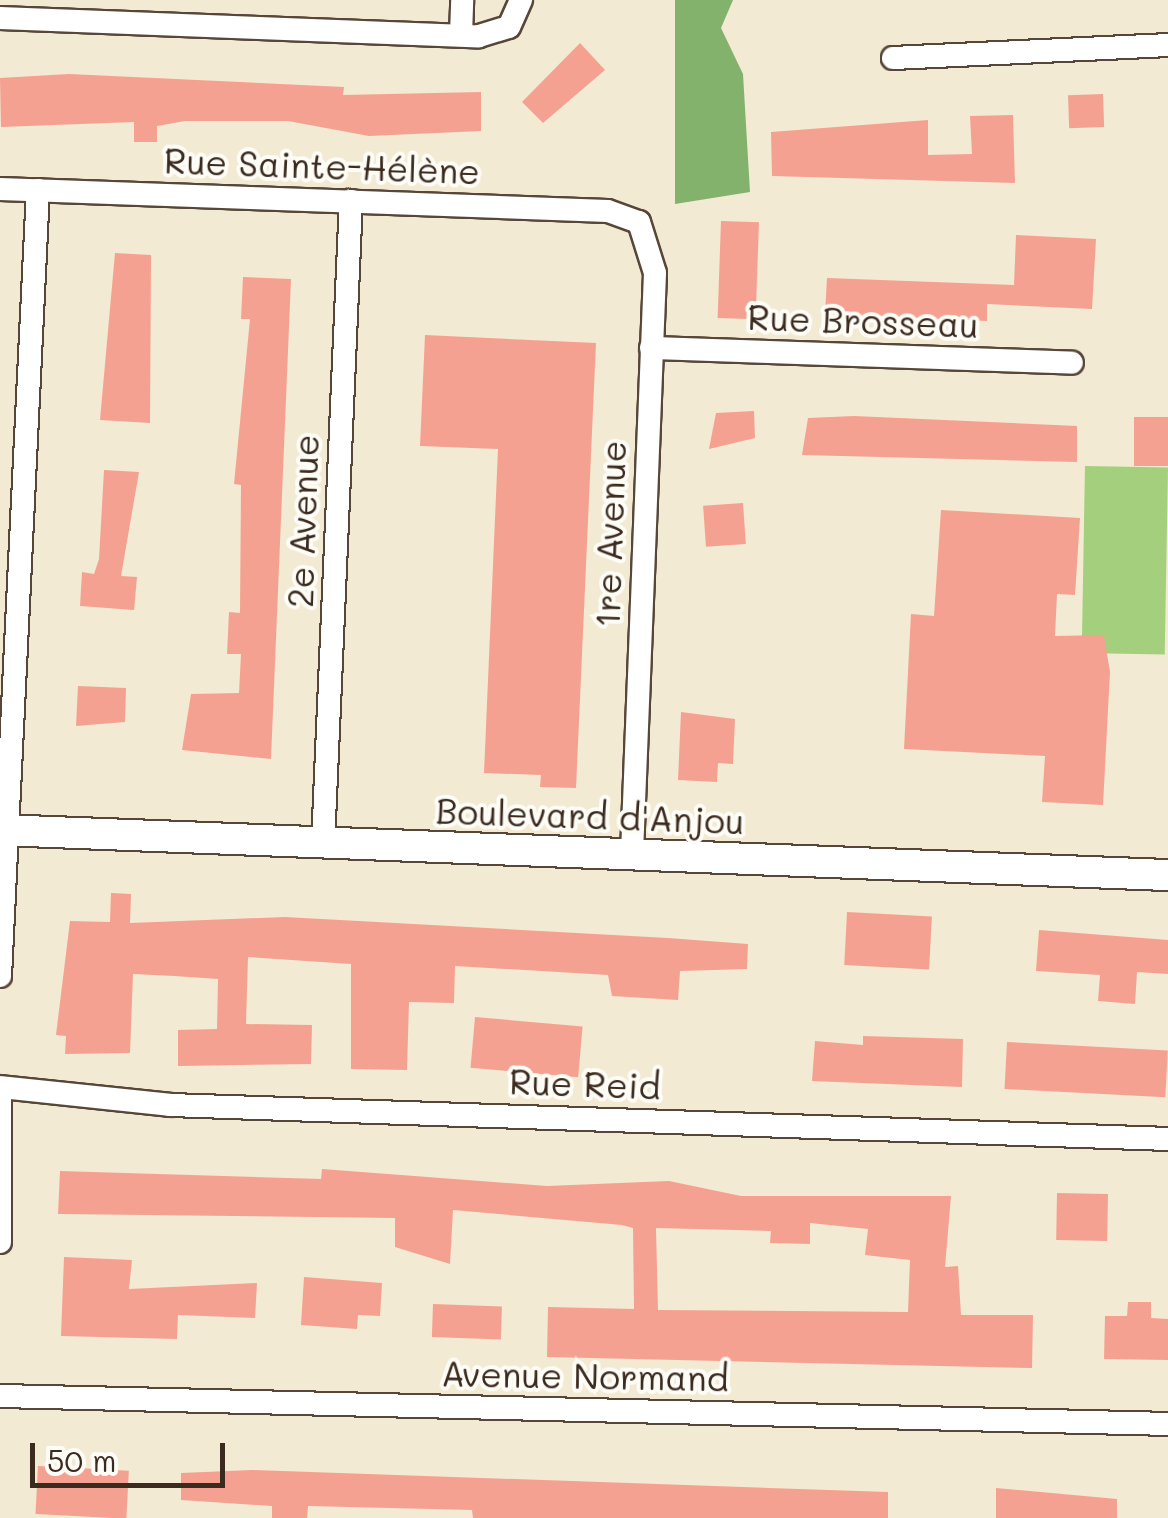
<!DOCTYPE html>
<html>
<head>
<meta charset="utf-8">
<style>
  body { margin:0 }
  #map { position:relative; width:1168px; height:1518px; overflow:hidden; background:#f3ead4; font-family:Mali,sans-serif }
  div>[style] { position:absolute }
  .green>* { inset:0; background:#a4cf7c; transform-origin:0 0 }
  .forest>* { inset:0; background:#83b26c }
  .building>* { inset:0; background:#f5a191; transform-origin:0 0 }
  .roads { filter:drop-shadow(2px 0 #574739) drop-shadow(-2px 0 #574739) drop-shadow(0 2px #574739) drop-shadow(0 -2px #574739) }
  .street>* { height:22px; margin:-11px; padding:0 11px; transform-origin:11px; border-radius:11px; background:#fff }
  .secondary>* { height:30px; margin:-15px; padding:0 15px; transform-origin:15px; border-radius:15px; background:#fff }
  span { translate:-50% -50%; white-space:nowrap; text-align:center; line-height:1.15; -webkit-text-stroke:8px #fdfcf7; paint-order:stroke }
  .street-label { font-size:35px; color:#3b2a1e }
  .scale { position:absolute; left:30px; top:1443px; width:195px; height:45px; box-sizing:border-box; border:5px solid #3b2a1e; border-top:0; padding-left:12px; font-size:30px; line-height:35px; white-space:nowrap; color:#3b2a1e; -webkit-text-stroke:8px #fdfcf7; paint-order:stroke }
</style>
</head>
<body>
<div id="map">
  <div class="green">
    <div style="left:1085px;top:466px;width:83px;height:187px;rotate:1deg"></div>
  </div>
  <div class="forest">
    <div style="clip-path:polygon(675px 0,733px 0,721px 28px,743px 74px,750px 192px,675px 204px)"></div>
  </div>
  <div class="building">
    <div style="clip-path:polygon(580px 43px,605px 70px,543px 123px,522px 102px)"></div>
    <div style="clip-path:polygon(69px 74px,344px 87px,343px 95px,481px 92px,481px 131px,369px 136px,288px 121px,185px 121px,157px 126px,157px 142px,134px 142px,134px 122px,1px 127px,0 78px)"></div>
    <div style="left:1103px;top:94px;width:33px;height:35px;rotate:88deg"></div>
    <div style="clip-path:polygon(1013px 115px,1015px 183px,772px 176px,771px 132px,928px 120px,928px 155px,972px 154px,970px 116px)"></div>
    <div style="left:721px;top:221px;width:38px;height:97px;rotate:2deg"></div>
    <div style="clip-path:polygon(1016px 235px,1096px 239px,1092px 309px,987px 304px,987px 321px,825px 314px,827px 278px,1014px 285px)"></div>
    <div style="clip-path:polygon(115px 253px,151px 255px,150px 423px,100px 420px)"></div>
    <div style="clip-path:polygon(243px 277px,291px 279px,271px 759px,182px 750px,191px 694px,239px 693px,241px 654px,227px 654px,229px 612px,240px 613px,241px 485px,234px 484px,250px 319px,241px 319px)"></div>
    <div style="clip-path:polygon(425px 335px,596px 343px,576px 788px,540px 787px,541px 775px,484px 773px,498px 449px,420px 446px)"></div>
    <div style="clip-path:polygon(754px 411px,755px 438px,709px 449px,716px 413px)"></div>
    <div style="clip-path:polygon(854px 416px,1077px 426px,1077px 462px,802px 455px,808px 418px)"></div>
    <div style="left:1168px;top:417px;width:49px;height:34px;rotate:90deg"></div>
    <div style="clip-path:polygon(104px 470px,139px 472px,121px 576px,137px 577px,134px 610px,80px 606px,82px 572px,94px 574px,99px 559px)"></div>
    <div style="left:743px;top:503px;width:41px;height:40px;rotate:86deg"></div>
    <div style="clip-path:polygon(941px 510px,1080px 518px,1075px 595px,1057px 594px,1055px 636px,1104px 635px,1110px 672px,1103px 805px,1042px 802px,1045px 756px,904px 749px,911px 614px,934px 616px)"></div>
    <div style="clip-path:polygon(78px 686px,126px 688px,125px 722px,76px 726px)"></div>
    <div style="clip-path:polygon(681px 712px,735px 719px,733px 764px,718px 763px,717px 782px,678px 780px)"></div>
    <div style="clip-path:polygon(111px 893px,131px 894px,130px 923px,285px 917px,668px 938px,748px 944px,747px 969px,680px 971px,678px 1000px,612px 996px,608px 975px,455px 966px,454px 1003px,409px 1002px,407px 1070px,351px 1069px,351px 964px,248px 957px,246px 1024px,312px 1025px,311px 1064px,178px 1066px,178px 1030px,217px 1029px,218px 979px,174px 976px,133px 974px,130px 1053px,65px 1054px,66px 1036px,56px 1035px,70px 921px,110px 922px)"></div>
    <div style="left:847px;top:912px;width:85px;height:53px;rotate:3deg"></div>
    <div style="clip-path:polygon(1039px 930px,1168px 940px,1168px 974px,1137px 972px,1135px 1004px,1098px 1001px,1100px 975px,1036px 971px)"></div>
    <div style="left:475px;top:1017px;width:108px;height:51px;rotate:5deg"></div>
    <div style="clip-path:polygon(863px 1036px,963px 1039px,962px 1087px,812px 1081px,815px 1041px,863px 1045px)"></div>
    <div style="left:1007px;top:1042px;width:161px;height:47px;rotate:3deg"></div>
    <div style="clip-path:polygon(evenodd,322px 1169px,547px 1186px,669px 1181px,741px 1196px,951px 1196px,945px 1267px,958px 1266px,961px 1315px,1033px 1315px,1032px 1368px,547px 1357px,548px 1307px,634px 1309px,633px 1228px,622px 1225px,453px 1210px,450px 1264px,395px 1247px,395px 1218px,58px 1214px,60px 1171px,321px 1179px,322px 1169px,810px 1223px,868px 1229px,865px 1255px,910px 1260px,908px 1312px,658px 1310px,656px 1228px,771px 1231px,770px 1243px,810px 1244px,810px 1223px)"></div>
    <div style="left:1057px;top:1193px;width:51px;height:47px;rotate:1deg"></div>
    <div style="clip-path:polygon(64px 1257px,132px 1260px,129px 1289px,257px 1283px,255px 1318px,178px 1315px,177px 1339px,61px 1336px)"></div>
    <div style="clip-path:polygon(304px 1277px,382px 1283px,380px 1316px,358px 1315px,357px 1329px,301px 1325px)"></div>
    <div style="clip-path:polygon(1128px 1302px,1151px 1302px,1151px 1318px,1168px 1319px,1168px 1360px,1104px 1359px,1105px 1316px,1127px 1316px)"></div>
    <div style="left:433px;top:1304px;width:69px;height:33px;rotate:2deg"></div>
    <div style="left:38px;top:1466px;width:91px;height:48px;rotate:3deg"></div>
    <div style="clip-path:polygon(252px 1470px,888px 1492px,888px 1518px,473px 1518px,472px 1510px,308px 1506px,307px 1518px,272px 1518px,272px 1506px,181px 1500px,181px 1473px)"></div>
    <div style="clip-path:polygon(996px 1488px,1117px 1499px,1117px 1518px,996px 1518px)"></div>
  </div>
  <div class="roads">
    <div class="street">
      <div style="left:0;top:18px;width:479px;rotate:2.2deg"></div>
      <div style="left:479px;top:36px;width:31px;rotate:-17deg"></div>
      <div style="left:509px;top:27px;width:30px;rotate:-66deg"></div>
      <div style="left:461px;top:35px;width:35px;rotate:-88deg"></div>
      <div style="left:893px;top:58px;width:275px;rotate:-2.7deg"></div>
      <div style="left:0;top:189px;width:608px;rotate:2.07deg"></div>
      <div style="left:608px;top:211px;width:33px;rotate:20deg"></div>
      <div style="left:639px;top:222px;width:53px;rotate:72.6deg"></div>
      <div style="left:655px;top:273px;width:580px;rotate:92.27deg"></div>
      <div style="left:651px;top:348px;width:421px;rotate:2deg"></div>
      <div style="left:323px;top:844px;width:644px;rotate:-87.51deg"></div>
      <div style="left:0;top:976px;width:787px;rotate:-87.23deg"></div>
      <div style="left:0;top:1087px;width:171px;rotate:6deg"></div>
      <div style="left:170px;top:1105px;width:999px;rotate:1.95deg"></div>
      <div style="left:0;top:1092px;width:150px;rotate:90deg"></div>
      <div style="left:0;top:1396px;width:1168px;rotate:1.37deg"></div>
    </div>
    <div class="secondary">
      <div style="left:0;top:830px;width:1169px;rotate:2.21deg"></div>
    </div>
  </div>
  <div class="street-label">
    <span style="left:322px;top:165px;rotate:2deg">Rue Sainte-Hélène</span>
    <span style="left:863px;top:320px;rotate:2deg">Rue Brosseau</span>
    <span style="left:302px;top:521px;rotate:-88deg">2e Avenue</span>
    <span style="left:609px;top:534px;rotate:-88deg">1re Avenue</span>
    <span style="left:590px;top:815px;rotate:2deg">Boulevard d'Anjou</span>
    <span style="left:585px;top:1083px;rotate:2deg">Rue Reid</span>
    <span style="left:585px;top:1375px;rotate:1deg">Avenue Normand</span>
  </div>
  <div class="scale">50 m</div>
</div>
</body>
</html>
